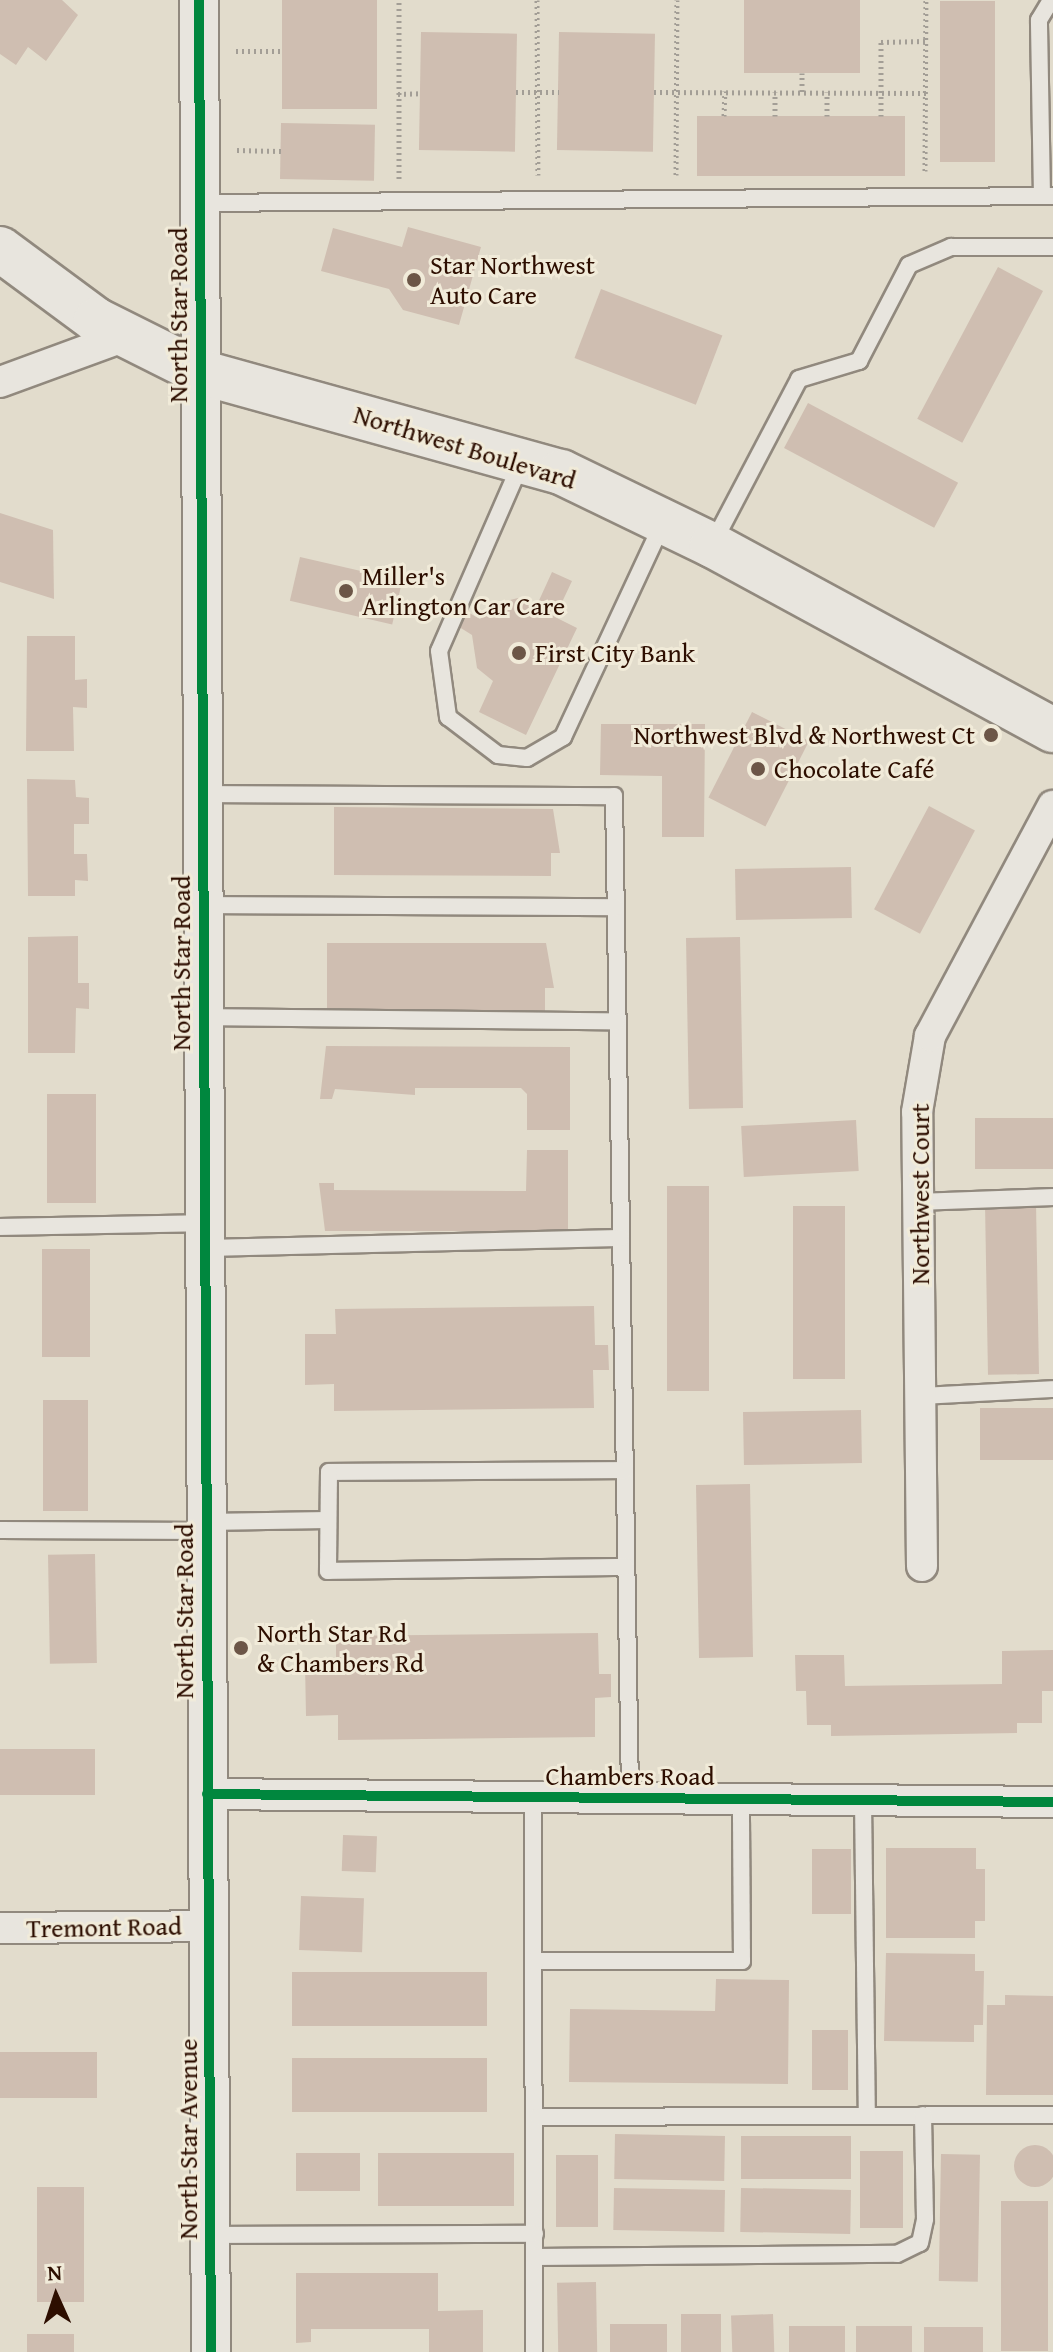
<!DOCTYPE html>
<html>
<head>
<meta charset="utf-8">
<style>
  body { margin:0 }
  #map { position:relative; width:1053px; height:2352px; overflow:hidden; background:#e2dccc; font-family:"Gentium Book Plus",serif }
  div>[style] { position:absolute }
  .building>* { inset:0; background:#cfbeb1; transform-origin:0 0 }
  .round { border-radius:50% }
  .path>* { height:5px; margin-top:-2.5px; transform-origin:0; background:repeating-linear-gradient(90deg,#a39e96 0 2px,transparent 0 6px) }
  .roads { filter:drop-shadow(2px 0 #91897e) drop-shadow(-2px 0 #91897e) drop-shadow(0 2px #91897e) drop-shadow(0 -2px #91897e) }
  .service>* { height:16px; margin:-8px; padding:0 8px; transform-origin:8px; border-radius:8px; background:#e8e5de }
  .minor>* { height:30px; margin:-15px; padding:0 15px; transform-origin:15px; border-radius:15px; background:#e8e5de }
  .tertiary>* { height:38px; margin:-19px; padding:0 19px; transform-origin:19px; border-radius:19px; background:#e8e5de }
  .secondary>* { height:44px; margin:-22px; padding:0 22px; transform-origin:22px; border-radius:22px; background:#e8e5de }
  .cycleway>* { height:10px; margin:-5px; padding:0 5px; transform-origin:5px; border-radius:5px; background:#00873e }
  .dots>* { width:22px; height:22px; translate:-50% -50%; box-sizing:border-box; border:4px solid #f1ebd9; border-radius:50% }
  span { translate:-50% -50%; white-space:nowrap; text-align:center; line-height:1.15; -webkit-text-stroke:6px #f1ebd9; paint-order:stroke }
  .poi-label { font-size:26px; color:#2d0e00 }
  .left { translate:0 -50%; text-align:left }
  .right { translate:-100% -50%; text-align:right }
  .street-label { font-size:26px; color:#2d0e00 }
  .north { position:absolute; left:16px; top:2256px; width:80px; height:80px; -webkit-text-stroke:6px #f1ebd9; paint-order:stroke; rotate:357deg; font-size:22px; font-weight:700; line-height:32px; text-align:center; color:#2d0e00 }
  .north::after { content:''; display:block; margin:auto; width:28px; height:36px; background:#2d0e00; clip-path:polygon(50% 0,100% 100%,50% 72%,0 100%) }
</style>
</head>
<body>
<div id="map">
  <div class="building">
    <div style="clip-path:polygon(0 0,62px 0,78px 15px,46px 61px,28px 47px,16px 65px,0 54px)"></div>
    <div style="left:282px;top:0;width:95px;height:109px"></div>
    <div style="left:744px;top:0;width:116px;height:73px"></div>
    <div style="left:940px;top:1px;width:55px;height:161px"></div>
    <div style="left:421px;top:32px;width:96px;height:118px;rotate:1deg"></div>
    <div style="left:559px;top:32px;width:96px;height:118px;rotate:1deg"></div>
    <div style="left:697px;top:116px;width:208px;height:60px"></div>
    <div style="left:281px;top:123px;width:94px;height:56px;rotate:1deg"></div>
    <div style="clip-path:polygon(408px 227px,481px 247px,459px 325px,403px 310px,389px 289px,321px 271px,333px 228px,402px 247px)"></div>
    <div style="left:998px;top:267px;width:51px;height:172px;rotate:28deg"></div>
    <div style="left:601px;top:289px;width:130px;height:74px;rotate:21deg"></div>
    <div style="left:808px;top:403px;width:170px;height:51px;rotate:28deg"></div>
    <div style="clip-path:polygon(0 513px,53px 530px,54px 599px,0 582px)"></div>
    <div style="left:300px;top:557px;width:105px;height:45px;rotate:13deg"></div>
    <div style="clip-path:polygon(552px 572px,572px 581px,555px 617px,577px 628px,526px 735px,479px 712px,493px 681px,477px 668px,472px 635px,456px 625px,464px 610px,480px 619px,495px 604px,518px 598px,536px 607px)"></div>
    <div style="clip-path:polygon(27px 636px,75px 636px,75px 680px,87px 679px,87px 708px,73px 707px,74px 751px,26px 751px)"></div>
    <div style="left:752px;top:712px;width:64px;height:96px;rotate:27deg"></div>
    <div style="clip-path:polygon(601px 724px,705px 724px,704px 837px,662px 837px,662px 776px,600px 775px)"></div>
    <div style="clip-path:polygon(27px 779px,75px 780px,76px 797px,89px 798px,89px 824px,74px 824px,74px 854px,87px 854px,88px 881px,75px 880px,75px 896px,28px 896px)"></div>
    <div style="left:929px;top:806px;width:52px;height:117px;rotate:28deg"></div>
    <div style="clip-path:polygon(334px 807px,553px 809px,560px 853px,551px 853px,551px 876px,334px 875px)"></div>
    <div style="left:851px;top:867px;width:51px;height:116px;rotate:89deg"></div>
    <div style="clip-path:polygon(78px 936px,78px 983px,89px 983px,89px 1009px,76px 1008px,75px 1053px,28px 1053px,28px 937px)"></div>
    <div style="left:740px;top:937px;width:171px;height:54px;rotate:89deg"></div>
    <div style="clip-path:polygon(327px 943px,546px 943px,554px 988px,545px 988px,545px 1011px,327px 1011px)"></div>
    <div style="clip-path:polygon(326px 1046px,570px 1047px,570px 1130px,527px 1130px,527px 1094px,521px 1088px,415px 1088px,415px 1095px,335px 1089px,332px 1099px,320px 1099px)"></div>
    <div style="left:47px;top:1094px;width:49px;height:109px"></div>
    <div style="left:1053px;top:1118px;width:51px;height:78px;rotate:90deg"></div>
    <div style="left:856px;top:1120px;width:51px;height:115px;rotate:87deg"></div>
    <div style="clip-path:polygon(527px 1150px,568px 1150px,568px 1231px,325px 1231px,319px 1183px,334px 1183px,334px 1190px,526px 1191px)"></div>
    <div style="left:667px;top:1186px;width:42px;height:205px"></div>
    <div style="left:1036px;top:1203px;width:171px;height:51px;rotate:89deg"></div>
    <div style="left:845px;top:1206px;width:173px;height:52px;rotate:90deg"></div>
    <div style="left:42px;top:1249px;width:48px;height:108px"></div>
    <div style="clip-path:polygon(594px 1306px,595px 1345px,608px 1345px,609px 1370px,593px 1370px,594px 1408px,334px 1411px,334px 1384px,305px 1385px,305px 1334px,336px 1334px,335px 1309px)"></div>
    <div style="left:43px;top:1400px;width:45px;height:111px"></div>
    <div style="left:1053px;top:1408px;width:52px;height:73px;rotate:90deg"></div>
    <div style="left:861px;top:1410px;width:53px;height:118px;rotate:89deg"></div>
    <div style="left:750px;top:1484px;width:173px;height:54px;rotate:89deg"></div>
    <div style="left:95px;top:1554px;width:109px;height:47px;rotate:89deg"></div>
    <div style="clip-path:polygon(598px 1633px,599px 1674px,611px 1674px,611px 1697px,595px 1698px,595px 1737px,338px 1740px,338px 1715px,306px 1716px,305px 1663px,336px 1663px,336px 1636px)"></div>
    <div style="clip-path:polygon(1053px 1650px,1053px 1691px,1042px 1691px,1042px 1723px,1017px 1723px,1017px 1733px,831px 1736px,831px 1725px,807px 1725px,806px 1691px,796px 1691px,795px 1655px,844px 1655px,845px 1686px,1002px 1684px,1002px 1651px)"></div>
    <div style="left:95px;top:1749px;width:46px;height:95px;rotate:90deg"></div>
    <div style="left:343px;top:1835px;width:34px;height:36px;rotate:2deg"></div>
    <div style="clip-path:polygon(886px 1848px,976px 1848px,976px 1869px,985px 1869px,985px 1921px,975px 1921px,975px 1938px,886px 1938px)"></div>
    <div style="left:812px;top:1849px;width:39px;height:65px"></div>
    <div style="left:301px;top:1896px;width:63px;height:54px;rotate:2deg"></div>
    <div style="clip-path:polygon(886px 1953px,975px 1954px,975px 1971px,984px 1971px,983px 2025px,974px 2025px,974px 2042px,884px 2041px)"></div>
    <div style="left:292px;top:1972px;width:195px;height:54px"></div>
    <div style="clip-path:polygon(716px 1979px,789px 1980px,788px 2084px,569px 2082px,570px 2009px,715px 2011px)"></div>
    <div style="clip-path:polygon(1005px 1995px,1053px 1996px,1053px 2095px,986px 2095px,987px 2005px,1005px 2005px)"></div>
    <div style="left:812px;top:2030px;width:36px;height:60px"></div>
    <div style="left:97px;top:2052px;width:46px;height:97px;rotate:90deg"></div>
    <div style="left:292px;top:2058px;width:195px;height:54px"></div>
    <div style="left:615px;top:2134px;width:110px;height:45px;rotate:1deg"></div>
    <div style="left:741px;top:2136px;width:110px;height:43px"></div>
    <div class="round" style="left:1014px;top:2145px;width:42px;height:42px"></div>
    <div style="left:860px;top:2151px;width:43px;height:77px"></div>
    <div style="left:360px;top:2153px;width:38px;height:64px;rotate:90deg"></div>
    <div style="left:378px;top:2153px;width:136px;height:53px"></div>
    <div style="left:941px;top:2154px;width:39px;height:127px;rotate:1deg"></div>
    <div style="left:556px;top:2155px;width:42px;height:72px"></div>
    <div style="left:37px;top:2187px;width:47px;height:115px"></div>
    <div style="left:614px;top:2188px;width:111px;height:42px;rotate:1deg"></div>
    <div style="left:741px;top:2188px;width:110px;height:44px;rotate:1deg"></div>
    <div style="left:1001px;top:2201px;width:47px;height:150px"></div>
    <div style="clip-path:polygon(296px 2273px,438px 2273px,438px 2311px,483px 2310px,483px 2352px,429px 2352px,429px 2329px,311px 2329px,311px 2342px,296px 2343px)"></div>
    <div style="left:596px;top:2282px;width:70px;height:39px;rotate:89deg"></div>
    <div style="left:681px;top:2314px;width:40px;height:38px"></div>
    <div style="left:773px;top:2314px;width:38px;height:42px;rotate:88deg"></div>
    <div style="left:667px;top:2324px;width:28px;height:57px;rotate:90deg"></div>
    <div style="left:789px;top:2326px;width:56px;height:26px"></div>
    <div style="left:912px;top:2326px;width:26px;height:56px;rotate:90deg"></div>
    <div style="left:924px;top:2327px;width:59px;height:25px"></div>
    <div style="left:27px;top:2334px;width:47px;height:18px"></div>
  </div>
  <div class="path">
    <div style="left:537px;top:0;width:175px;rotate:89.7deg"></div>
    <div style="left:236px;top:51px;width:45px"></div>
    <div style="left:516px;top:92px;width:43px"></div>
    <div style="left:654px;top:92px;width:272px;rotate:0.2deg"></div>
    <div style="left:802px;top:92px;width:19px;rotate:-90deg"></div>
    <div style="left:398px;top:94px;width:23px;rotate:-2deg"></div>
    <div style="left:724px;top:116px;width:25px;rotate:-88deg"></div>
    <div style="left:775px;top:116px;width:24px;rotate:-90deg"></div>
    <div style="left:827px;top:116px;width:24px;rotate:-90deg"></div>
    <div style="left:881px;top:116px;width:74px;rotate:-90deg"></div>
    <div style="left:881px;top:42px;width:44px;rotate:-1.3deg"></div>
    <div style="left:237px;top:150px;width:44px;rotate:1.3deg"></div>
    <div style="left:925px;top:171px;width:171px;rotate:-89.7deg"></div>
    <div style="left:676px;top:175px;width:175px;rotate:-89.7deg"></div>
    <div style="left:399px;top:179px;width:179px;rotate:-90deg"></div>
  </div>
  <div class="roads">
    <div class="service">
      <div style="left:1042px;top:196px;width:176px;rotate:-91deg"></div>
      <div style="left:1039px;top:20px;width:23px;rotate:-59deg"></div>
      <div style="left:199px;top:203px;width:854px;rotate:-0.47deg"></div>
      <div style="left:522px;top:461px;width:207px;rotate:113.6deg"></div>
      <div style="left:439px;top:651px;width:67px;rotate:82.2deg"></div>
      <div style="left:448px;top:717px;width:63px;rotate:37.2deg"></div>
      <div style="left:498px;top:755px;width:29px;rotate:6deg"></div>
      <div style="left:527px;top:758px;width:42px;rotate:-30.3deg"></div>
      <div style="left:563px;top:737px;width:234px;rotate:-65deg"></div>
      <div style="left:712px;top:545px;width:187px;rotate:-62.3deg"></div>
      <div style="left:799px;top:379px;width:63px;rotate:-16.7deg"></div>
      <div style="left:859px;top:361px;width:108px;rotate:-62.5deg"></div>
      <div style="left:909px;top:265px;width:46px;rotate:-23.2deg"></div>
      <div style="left:951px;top:247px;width:102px"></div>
      <div style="left:203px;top:794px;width:411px;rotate:0.3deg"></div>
      <div style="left:614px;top:796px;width:1001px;rotate:89.08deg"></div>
      <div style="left:203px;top:905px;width:412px;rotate:0.3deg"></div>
      <div style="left:204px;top:1017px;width:413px;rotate:0.6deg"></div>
      <div style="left:918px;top:1202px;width:135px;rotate:-2.1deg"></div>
      <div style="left:0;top:1227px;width:204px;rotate:-1.1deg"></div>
      <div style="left:205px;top:1248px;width:416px;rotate:-1.4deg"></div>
      <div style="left:920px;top:1396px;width:133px;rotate:-3deg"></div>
      <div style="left:625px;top:1470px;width:296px;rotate:179.6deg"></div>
      <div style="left:329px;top:1472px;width:99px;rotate:90.6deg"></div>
      <div style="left:328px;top:1571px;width:298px;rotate:-0.8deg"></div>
      <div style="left:206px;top:1522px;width:122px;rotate:-0.9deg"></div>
      <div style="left:0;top:1530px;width:206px;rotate:0.3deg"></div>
      <div style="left:533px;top:1797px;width:555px;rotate:89.9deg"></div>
      <div style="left:863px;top:1800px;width:316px;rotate:89.3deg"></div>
      <div style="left:534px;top:1961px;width:208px"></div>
      <div style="left:742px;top:1961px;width:162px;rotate:-90.4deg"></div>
      <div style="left:538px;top:2117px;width:515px;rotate:-0.22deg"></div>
      <div style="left:210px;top:2235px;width:325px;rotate:-0.2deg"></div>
      <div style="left:535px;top:2257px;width:362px;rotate:-0.5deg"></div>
      <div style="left:897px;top:2254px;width:25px;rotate:-26deg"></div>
      <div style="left:920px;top:2243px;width:25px;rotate:-78deg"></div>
      <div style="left:925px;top:2219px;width:104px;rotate:-91.1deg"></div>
    </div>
    <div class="minor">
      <div style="left:0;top:382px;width:134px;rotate:-20.1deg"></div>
      <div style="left:922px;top:1566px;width:454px;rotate:-90.6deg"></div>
      <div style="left:917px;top:1112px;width:77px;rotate:-80.3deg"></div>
      <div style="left:930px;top:1036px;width:261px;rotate:-61.9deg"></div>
      <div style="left:207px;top:1794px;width:846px;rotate:0.54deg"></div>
      <div style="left:0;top:1928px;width:209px;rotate:-0.5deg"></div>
    </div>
    <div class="tertiary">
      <div style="left:199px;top:0;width:2352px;rotate:89.71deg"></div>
    </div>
    <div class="secondary">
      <div style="left:0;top:249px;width:119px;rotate:36.5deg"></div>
      <div style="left:96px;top:320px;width:116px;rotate:26.6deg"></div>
      <div style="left:200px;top:372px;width:375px;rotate:15.5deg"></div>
      <div style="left:561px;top:472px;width:168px;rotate:25.8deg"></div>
      <div style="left:712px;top:545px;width:388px;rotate:28.5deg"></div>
    </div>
  </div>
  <div class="cycleway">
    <div style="left:199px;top:0;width:2352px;rotate:89.71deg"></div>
    <div style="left:207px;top:1794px;width:846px;rotate:0.54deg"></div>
  </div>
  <div class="dots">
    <div style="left:414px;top:280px;background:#6c5647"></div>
    <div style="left:346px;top:591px;background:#6c5647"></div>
    <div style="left:519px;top:653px;background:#6c5647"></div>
    <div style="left:991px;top:735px;background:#6c5647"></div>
    <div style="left:758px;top:769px;background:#6c5647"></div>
    <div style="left:241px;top:1648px;background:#6c5647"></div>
  </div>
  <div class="poi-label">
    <span class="left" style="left:430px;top:280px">Star Northwest<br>Auto Care</span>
    <span class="left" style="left:362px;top:591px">Miller's<br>Arlington Car Care</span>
    <span class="left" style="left:535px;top:653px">First City Bank</span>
    <span class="right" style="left:975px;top:735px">Northwest Blvd &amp; Northwest Ct</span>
    <span class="left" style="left:774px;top:769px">Chocolate Café</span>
    <span class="left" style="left:257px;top:1648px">North Star Rd<br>&amp; Chambers Rd</span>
  </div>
  <div class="street-label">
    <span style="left:178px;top:315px;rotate:-90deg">North Star Road</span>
    <span style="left:465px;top:447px;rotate:17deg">Northwest Boulevard</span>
    <span style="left:181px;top:963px;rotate:-90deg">North Star Road</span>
    <span style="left:920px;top:1194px;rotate:-90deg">Northwest Court</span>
    <span style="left:184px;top:1611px;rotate:-90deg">North Star Road</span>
    <span style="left:630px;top:1776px">Chambers Road</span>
    <span style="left:104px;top:1927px;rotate:-1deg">Tremont Road</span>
    <span style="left:188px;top:2139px;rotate:-90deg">North Star Avenue</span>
  </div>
  <div class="north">N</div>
</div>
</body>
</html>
